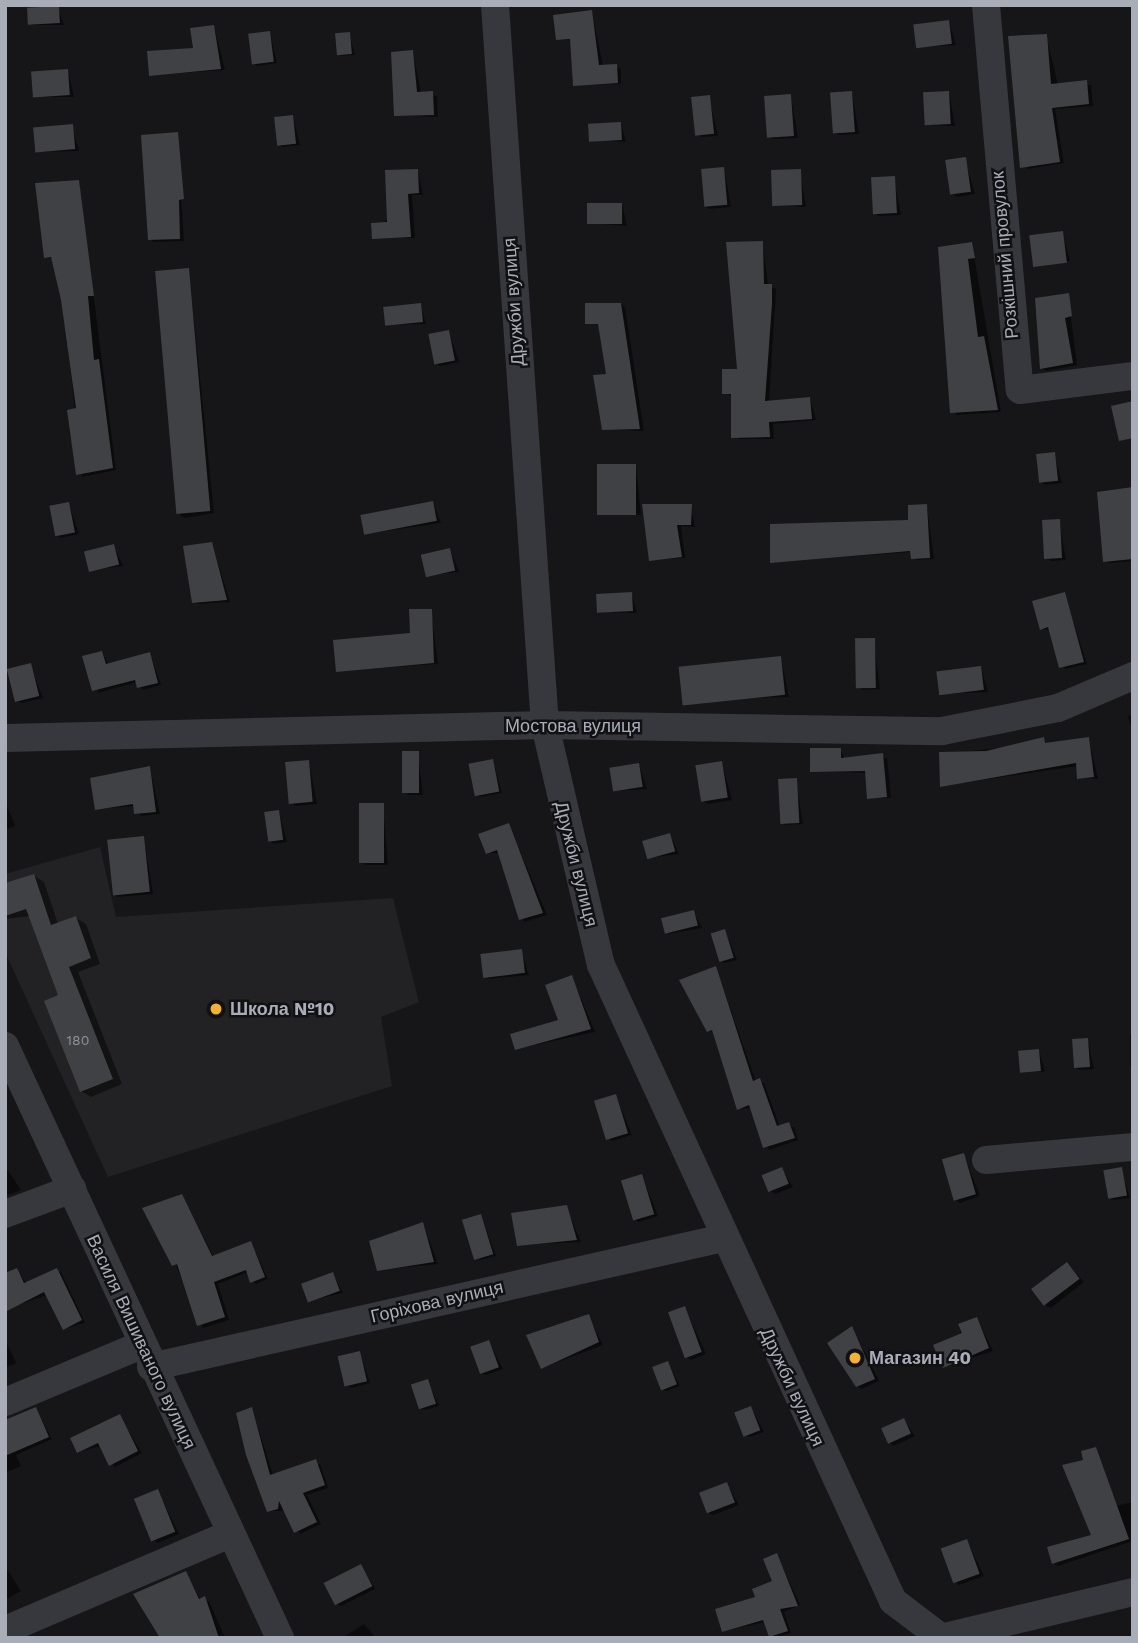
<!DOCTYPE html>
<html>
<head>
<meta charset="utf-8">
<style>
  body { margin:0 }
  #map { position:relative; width:1138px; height:1643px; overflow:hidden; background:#161618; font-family:"Work Sans",sans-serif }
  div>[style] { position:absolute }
  .built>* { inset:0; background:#222225 }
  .shadow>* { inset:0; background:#0007; transform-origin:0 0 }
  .building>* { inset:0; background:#404145; transform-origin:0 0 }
  .minor>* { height:28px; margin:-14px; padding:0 14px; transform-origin:14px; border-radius:14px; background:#37383d }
  .dots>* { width:19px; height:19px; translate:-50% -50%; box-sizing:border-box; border:4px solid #111113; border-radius:50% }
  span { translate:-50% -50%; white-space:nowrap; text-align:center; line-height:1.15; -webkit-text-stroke:5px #111113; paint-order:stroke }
  .number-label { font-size:14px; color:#8e929b }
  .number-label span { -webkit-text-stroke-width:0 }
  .street-label { font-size:18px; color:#a8adb8 }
  .poi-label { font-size:18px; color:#a8adb8; font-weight:700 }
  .left { translate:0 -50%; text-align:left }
  .frame { position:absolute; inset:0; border:7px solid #a8adb8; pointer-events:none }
</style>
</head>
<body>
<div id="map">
  <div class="built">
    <div style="clip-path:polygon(100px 847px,116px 917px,393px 898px,419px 1002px,381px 1017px,392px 1086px,108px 1177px,5px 952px,5px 874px)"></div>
  </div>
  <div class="shadow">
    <div style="clip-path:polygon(58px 8px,64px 25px,31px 25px)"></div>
    <div style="clip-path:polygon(592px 12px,603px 66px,621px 68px,621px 84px,575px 85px,572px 41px,558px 39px)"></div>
    <div style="clip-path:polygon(949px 22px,956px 45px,918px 47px)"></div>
    <div style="clip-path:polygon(214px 26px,225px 70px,151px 75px,195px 50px)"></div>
    <div style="clip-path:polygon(270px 33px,277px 63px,257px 66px,253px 63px)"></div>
    <div style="clip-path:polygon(349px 33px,355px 55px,342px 56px,338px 54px)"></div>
    <div style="clip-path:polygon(1046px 35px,1058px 85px,1091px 85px,1093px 106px,1055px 109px,1064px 163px,1027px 169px)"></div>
    <div style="clip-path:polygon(413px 52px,421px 93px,437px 96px,438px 117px,395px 115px)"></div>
    <div style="clip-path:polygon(68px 71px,74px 97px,35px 97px)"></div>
    <div style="clip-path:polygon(852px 93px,859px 134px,839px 135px,834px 133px)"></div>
    <div style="clip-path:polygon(949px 93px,955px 126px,926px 125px)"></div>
    <div style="clip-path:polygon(791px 96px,798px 138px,772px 139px,768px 136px)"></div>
    <div style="clip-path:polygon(709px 97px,718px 136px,701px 137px,697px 135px)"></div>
    <div style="clip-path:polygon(293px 117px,300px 145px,282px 147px,278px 144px)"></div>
    <div style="clip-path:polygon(621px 123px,626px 142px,590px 140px)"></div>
    <div style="clip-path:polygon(72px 126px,79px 151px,37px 152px)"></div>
    <div style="clip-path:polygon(177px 134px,184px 241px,154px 242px,150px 239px)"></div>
    <div style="clip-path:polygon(965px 159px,975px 194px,957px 197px,953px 194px)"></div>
    <div style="clip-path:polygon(724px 168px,731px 207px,710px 209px,706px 207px)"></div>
    <div style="clip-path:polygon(418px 171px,423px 195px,412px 195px,415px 238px,374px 238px)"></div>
    <div style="clip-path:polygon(800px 171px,806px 207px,774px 205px)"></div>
    <div style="clip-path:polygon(894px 178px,901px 215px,879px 216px,874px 213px)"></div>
    <div style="clip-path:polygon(79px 182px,116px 470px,82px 477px,63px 300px,54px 259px,45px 257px)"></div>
    <div style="clip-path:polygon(622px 204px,627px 226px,589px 223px)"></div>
    <div style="clip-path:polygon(1063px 233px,1070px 261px,1034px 266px)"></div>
    <div style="clip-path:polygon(763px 243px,768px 286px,776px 289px,769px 402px,810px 399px,816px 420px,773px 424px,774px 439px,738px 439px,733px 396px,723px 393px,739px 371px)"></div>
    <div style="clip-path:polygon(972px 244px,1001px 412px,956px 415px,940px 249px)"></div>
    <div style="clip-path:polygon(189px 270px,214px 513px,185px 518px,180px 515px)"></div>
    <div style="clip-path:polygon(1068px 295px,1077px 365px,1046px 371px,1042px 368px)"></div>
    <div style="clip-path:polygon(621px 304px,625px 307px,644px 431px,603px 429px,608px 376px,600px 325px,586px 323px)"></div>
    <div style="clip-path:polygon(420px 305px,426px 324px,387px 325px)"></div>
    <div style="clip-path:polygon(449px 332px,459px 362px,440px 366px,435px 363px)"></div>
    <div style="clip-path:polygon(1054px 454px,1062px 483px,1045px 485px,1041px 482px)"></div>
    <div style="clip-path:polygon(636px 466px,641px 515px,600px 514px)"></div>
    <div style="clip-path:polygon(1133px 489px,1133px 561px,1109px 563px,1105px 561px)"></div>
    <div style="clip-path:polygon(433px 503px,441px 523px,365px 534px)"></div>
    <div style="clip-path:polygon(69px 504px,79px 534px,61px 538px,56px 535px)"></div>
    <div style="clip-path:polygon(691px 506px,695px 527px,681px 526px,685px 558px,651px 560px)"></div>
    <div style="clip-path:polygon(927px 506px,934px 559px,917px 560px,912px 552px,772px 562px,910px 521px)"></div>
    <div style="clip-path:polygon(1059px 521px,1066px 560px,1051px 561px,1047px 558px)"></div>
    <div style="clip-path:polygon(212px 544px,230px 602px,198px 604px,194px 602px)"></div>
    <div style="clip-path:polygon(114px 546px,123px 566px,90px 570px)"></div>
    <div style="clip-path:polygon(450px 549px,459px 572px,428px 575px)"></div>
    <div style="clip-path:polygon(632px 594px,637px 613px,599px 612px)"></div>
    <div style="clip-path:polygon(1064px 594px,1087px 664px,1065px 669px,1051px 630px,1041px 629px)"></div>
    <div style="clip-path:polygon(431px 610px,438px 664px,337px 671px,412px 635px)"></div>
    <div style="clip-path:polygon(874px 640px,880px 689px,863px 690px,858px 687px)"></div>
    <div style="clip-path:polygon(102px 652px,109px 665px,150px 654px,161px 685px,143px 690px,137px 682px,98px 693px)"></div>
    <div style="clip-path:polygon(781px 658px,789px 697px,682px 700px)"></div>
    <div style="clip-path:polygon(30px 665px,43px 698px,22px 703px,17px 701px)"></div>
    <div style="clip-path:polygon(981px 668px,988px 692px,940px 694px)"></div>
    <div style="clip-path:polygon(1133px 715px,1133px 736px,1128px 716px)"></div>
    <div style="clip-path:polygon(1089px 739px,1098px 779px,1079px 778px,1078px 766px,941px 786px,940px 754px)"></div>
    <div style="clip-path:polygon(840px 749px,845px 759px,887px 758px,891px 798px,869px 797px,867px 773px,812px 771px)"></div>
    <div style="clip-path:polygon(418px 753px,423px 795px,409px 795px,405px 792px)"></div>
    <div style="clip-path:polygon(493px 761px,502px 793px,480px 797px,476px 795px)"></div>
    <div style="clip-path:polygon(309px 762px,317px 804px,296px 806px,292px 804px)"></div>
    <div style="clip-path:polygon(722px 763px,732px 800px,708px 804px,703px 801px)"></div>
    <div style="clip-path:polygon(639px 765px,647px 789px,616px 791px)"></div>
    <div style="clip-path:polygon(150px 768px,160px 814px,141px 816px,135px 806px,97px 809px)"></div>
    <div style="clip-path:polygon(796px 780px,803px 824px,786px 825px,782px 823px)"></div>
    <div style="clip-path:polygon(5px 801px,15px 826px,5px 830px)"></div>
    <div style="clip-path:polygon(383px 805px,388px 865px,365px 865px,361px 862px)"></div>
    <div style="clip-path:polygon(279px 812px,287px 842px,274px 844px,269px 841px)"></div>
    <div style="clip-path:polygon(509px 825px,547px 915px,524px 922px,499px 853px,487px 853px)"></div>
    <div style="clip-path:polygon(670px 834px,679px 854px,649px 858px)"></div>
    <div style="clip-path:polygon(144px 838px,153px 894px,118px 897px,114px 894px)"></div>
    <div style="clip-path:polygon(34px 876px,44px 882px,58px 924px,76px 918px,86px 924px,100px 964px,78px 972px,122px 1084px,91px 1097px,81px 1091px,60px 996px,30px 916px,5px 919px,5px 885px)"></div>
    <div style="clip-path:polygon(694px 912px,702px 928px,668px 934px)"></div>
    <div style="clip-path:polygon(725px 931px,737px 960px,725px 963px,721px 961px)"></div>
    <div style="clip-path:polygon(521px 951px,529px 975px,486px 979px)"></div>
    <div style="clip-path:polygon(716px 968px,756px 1082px,764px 1083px,780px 1127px,794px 1127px,798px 1140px,769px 1150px,752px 1108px,738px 1109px,715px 1032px,708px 1031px)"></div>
    <div style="clip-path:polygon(572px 977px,595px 1032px,516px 1049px,561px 1021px)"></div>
    <div style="left:1130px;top:1034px;width:3px;height:33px"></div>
    <div style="clip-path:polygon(1088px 1040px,1094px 1069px,1080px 1070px,1075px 1067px)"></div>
    <div style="clip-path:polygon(1039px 1050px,1045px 1072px,1021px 1071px)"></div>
    <div style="clip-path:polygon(616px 1096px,632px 1135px,612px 1141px,608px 1138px)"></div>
    <div style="clip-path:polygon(964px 1155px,980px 1196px,960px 1203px,956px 1200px)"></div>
    <div style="clip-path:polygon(5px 1166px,21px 1190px,5px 1196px)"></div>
    <div style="clip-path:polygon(782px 1169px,793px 1187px,775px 1194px,771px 1191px)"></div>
    <div style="clip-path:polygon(1121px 1169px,1130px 1198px,1114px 1200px,1109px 1198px)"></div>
    <div style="clip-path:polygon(642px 1176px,658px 1216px,638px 1222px,634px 1219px)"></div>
    <div style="clip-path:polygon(182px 1196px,214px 1257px,251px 1243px,268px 1279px,256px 1284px,248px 1272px,218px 1284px,229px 1320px,203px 1328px,176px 1266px,185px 1262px)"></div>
    <div style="clip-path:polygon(566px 1207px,581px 1242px,518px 1245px)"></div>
    <div style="clip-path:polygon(481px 1215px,496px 1256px,480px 1260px,476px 1258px)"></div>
    <div style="clip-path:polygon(423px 1224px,438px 1264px,379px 1270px)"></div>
    <div style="clip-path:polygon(1068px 1264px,1084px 1282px,1051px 1308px,1046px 1306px)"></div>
    <div style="clip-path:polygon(17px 1270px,27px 1284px,61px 1272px,85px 1323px,64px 1329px,47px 1295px,15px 1306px)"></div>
    <div style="clip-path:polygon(333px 1273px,343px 1293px,307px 1301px)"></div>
    <div style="clip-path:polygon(685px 1308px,706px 1354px,691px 1360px,686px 1357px)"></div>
    <div style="clip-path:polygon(588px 1316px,603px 1345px,542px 1368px)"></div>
    <div style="clip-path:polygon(977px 1319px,993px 1351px,944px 1367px,964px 1334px)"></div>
    <div style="clip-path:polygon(852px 1328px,879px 1381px,862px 1389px,857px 1386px)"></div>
    <div style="clip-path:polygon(5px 1340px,16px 1363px,5px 1368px)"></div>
    <div style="clip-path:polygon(489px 1342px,503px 1369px,486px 1375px,481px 1373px)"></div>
    <div style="clip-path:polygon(360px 1353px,370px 1383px,351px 1388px,347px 1385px)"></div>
    <div style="clip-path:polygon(668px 1363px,680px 1386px,666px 1391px,662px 1389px)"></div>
    <div style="clip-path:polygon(428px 1381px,439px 1406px,425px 1410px,420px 1408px)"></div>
    <div style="clip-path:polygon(751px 1407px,764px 1432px,749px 1437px,745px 1435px)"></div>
    <div style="clip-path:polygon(36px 1409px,52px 1439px,16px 1455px,21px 1466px,5px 1473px,5px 1435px)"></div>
    <div style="clip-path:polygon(252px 1409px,273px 1475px,320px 1464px,328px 1488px,307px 1495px,321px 1524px,300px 1534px,283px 1505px,282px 1511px,269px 1511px)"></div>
    <div style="clip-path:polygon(119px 1416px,142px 1453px,115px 1467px,101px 1446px,78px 1452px)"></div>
    <div style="clip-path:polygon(904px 1420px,915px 1436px,894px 1446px,890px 1443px)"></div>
    <div style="clip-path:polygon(1096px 1449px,1115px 1506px,1133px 1502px,1133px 1541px,1058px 1566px,1053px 1563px,1093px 1537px,1085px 1462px)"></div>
    <div style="clip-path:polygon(727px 1484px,739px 1505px,713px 1515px,709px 1513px)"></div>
    <div style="clip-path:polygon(158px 1491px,179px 1534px,158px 1543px,153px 1540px)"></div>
    <div style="clip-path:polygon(967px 1541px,984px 1576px,959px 1585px,955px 1582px)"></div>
    <div style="clip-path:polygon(777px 1555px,800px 1605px,784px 1612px,791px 1633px,773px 1638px,765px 1622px,723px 1631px,775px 1583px)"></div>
    <div style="clip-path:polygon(5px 1566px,21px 1591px,5px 1600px)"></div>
    <div style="clip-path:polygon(361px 1566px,375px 1589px,341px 1606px,336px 1603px)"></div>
    <div style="clip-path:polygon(186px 1573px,201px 1600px,209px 1601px,225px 1638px,183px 1638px)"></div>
    <div style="clip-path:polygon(364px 1624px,376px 1638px,342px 1638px)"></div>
  </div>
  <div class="building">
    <div style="left:59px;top:6px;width:17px;height:32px;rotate:87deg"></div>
    <div style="clip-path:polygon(592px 10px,599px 65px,617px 64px,618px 83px,573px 86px,570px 39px,556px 40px,553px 15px)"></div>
    <div style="left:949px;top:20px;width:24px;height:36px;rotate:83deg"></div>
    <div style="clip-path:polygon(214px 25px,221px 69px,149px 76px,147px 51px,193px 48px,190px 28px)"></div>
    <div style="left:270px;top:31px;width:31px;height:22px;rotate:83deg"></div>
    <div style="left:350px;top:32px;width:22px;height:15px;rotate:85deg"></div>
    <div style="clip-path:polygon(1047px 34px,1051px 84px,1087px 80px,1089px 104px,1052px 108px,1060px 162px,1020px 168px,1008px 36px)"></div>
    <div style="clip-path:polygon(413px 50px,417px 92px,433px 91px,434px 115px,394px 116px,391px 52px)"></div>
    <div style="left:68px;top:69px;width:26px;height:37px;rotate:86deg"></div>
    <div style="left:852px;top:91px;width:41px;height:22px;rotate:86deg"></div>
    <div style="left:949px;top:91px;width:33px;height:26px;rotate:87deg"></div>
    <div style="left:791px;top:94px;width:42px;height:27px;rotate:86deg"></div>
    <div style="left:710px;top:95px;width:39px;height:19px;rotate:84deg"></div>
    <div style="left:293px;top:115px;width:29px;height:19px;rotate:84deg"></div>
    <div style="left:621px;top:122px;width:18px;height:33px;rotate:87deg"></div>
    <div style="left:73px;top:124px;width:25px;height:40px;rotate:85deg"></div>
    <div style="clip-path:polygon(178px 132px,184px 199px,179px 200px,180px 239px,148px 240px,141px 135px)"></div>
    <div style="left:966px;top:157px;width:35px;height:21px;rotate:82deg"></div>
    <div style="left:724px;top:167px;width:38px;height:23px;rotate:85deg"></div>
    <div style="clip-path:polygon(418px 169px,419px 193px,408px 194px,411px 237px,372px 239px,371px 223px,387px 222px,385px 170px)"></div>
    <div style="left:801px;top:169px;width:36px;height:30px;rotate:88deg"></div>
    <div style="left:895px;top:176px;width:37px;height:24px;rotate:87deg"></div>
    <div style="clip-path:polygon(79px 180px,94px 296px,88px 296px,94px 360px,99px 359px,113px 468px,76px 475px,67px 410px,76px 408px,61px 300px,51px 257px,44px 258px,35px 183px)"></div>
    <div style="left:587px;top:203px;width:35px;height:21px"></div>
    <div style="left:1063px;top:231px;width:32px;height:34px;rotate:83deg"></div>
    <div style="clip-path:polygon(763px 241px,764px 284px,772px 284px,772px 304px,765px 401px,810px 397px,812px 419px,769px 422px,770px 437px,731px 438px,731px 394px,722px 394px,722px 369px,737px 369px,726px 242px)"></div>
    <div style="clip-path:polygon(972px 242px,975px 258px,968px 259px,978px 337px,984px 336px,998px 410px,950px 413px,938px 247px)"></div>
    <div style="left:189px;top:268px;width:244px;height:34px;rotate:85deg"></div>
    <div style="clip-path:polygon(1069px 293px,1072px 316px,1065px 318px,1073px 363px,1040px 369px,1035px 298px)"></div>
    <div style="left:421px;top:303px;width:19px;height:38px;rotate:84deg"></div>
    <div style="clip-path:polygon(585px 303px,621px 303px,640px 429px,602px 430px,593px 375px,606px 374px,598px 324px,585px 324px)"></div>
    <div style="left:449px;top:330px;width:31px;height:21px;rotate:79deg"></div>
    <div style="clip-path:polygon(1133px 401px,1133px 438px,1119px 441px,1111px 406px)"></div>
    <div style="left:1055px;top:452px;width:29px;height:19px;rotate:84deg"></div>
    <div style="left:597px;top:464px;width:39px;height:51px"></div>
    <div style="clip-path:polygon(1133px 487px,1133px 559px,1103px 562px,1097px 492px)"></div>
    <div style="left:433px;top:501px;width:20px;height:74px;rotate:79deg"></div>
    <div style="left:69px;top:502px;width:31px;height:20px;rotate:79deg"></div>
    <div style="clip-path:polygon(642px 504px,692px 504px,691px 525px,677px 525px,682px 557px,649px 561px)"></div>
    <div style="clip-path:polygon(927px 504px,930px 558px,911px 559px,910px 551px,770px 563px,770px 524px,908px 520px,908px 505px)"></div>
    <div style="left:1060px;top:519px;width:39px;height:18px;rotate:87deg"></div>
    <div style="clip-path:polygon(212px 542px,227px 600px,192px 603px,183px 546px)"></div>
    <div style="left:114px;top:544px;width:21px;height:31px;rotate:76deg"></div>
    <div style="left:450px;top:548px;width:23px;height:30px;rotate:77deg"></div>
    <div style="left:632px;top:592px;width:19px;height:36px;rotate:87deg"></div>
    <div style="clip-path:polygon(1065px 592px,1084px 662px,1059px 668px,1048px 627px,1040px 630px,1032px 601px)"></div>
    <div style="clip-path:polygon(409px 609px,432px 609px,434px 663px,336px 672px,333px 640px,410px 633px)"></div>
    <div style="left:875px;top:638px;width:50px;height:20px;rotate:89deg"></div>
    <div style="clip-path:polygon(102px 651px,106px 664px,150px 652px,158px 683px,137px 688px,135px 680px,92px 691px,82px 656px)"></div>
    <div style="left:781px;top:656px;width:39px;height:103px;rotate:84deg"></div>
    <div style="left:31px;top:663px;width:34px;height:25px;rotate:76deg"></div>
    <div style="left:981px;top:666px;width:24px;height:45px;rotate:83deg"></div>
    <div style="clip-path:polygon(1044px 737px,1045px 743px,1089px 737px,1094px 777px,1077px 779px,1076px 763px,940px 787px,939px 752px,986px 751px)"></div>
    <div style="clip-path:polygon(810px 748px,841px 748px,841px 758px,883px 753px,887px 797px,867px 799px,865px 771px,810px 772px)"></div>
    <div style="left:402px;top:751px;width:17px;height:42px"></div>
    <div style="left:493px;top:759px;width:33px;height:25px;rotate:79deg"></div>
    <div style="left:309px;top:760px;width:42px;height:24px;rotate:85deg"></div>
    <div style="left:722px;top:761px;width:37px;height:27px;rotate:81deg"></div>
    <div style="left:639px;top:763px;width:24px;height:30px;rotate:81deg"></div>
    <div style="clip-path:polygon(150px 766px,156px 812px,134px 814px,133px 804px,95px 810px,90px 778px)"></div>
    <div style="left:797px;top:778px;width:45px;height:19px;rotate:87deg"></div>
    <div style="left:359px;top:803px;width:25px;height:60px"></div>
    <div style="left:279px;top:810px;width:30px;height:15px;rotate:82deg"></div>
    <div style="clip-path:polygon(509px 823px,543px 913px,519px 920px,497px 850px,486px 854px,478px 834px)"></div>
    <div style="left:670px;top:833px;width:19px;height:29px;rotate:74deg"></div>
    <div style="left:144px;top:836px;width:56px;height:37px;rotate:84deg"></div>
    <div style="clip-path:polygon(34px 874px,51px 925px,76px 916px,91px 958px,69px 967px,113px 1079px,80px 1092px,44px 1001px,58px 995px,26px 909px,5px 916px,5px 883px)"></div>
    <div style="left:694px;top:910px;width:16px;height:34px;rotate:76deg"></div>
    <div style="left:725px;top:929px;width:30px;height:15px;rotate:73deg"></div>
    <div style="left:522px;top:949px;width:24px;height:42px;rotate:83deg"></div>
    <div style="clip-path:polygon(716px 966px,753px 1081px,760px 1078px,777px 1126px,789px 1122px,795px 1138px,763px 1148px,749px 1105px,737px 1110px,712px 1030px,707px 1032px,679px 980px)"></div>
    <div style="clip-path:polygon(572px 975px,591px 1029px,515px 1050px,510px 1034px,558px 1020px,545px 985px)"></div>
    <div style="left:1088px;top:1038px;width:29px;height:16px;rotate:86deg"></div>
    <div style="left:1039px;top:1049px;width:22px;height:21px;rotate:85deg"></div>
    <div style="left:616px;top:1094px;width:41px;height:23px;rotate:73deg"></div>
    <div style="left:964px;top:1153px;width:43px;height:23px;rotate:74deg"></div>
    <div style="left:782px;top:1167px;width:18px;height:22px;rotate:68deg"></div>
    <div style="left:1122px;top:1167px;width:29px;height:19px;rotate:80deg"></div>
    <div style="left:642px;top:1174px;width:42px;height:22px;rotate:73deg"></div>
    <div style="clip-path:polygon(182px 1194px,212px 1256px,251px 1241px,265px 1277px,250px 1283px,246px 1270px,214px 1282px,225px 1317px,197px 1326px,177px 1264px,172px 1266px,142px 1208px)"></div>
    <div style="clip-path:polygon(567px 1205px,577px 1240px,517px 1246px,511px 1213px)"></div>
    <div style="left:481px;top:1214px;width:42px;height:20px;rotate:73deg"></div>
    <div style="clip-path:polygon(423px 1222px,434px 1262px,377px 1271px,369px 1241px)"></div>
    <div style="left:1067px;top:1262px;width:21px;height:45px;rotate:53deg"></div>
    <div style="clip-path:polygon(17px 1268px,24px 1283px,57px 1268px,82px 1320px,63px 1330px,44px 1292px,5px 1312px,5px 1273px)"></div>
    <div style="left:333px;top:1272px;width:20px;height:34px;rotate:70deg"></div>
    <div style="left:685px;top:1306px;width:49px;height:18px;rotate:70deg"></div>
    <div style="clip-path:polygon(589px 1314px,599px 1342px,541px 1369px,526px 1335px)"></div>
    <div style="clip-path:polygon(977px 1317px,989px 1348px,943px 1368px,933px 1345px,962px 1333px,958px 1324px)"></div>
    <div style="clip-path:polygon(852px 1326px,875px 1379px,856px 1387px,827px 1343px)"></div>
    <div style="left:489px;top:1340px;width:29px;height:20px;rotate:70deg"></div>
    <div style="left:360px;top:1351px;width:31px;height:23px;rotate:77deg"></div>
    <div style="left:668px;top:1361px;width:25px;height:17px;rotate:69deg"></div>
    <div style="left:428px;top:1379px;width:26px;height:18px;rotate:72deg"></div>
    <div style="left:751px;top:1406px;width:26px;height:18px;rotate:69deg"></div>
    <div style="clip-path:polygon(36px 1407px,49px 1437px,5px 1456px,5px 1420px)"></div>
    <div style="clip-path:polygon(252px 1407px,270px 1475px,316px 1459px,325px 1485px,303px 1493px,317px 1522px,294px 1533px,279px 1501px,278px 1509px,267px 1512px,246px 1455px,236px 1413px)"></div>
    <div style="clip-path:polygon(120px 1414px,138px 1451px,109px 1466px,98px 1443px,77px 1453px,70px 1438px)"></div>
    <div style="left:904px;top:1418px;width:17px;height:25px;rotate:66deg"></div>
    <div style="clip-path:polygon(1096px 1447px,1129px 1539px,1052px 1564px,1047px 1547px,1091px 1535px,1062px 1465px,1083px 1460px,1081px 1451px)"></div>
    <div style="left:727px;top:1482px;width:22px;height:30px;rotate:69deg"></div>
    <div style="left:158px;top:1489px;width:46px;height:26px;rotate:68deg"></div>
    <div style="left:967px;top:1539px;width:37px;height:28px;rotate:70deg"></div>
    <div style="clip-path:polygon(777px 1553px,798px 1606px,780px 1609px,788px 1631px,769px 1637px,763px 1620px,722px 1632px,715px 1609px,755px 1597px,752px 1589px,772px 1581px,763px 1559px)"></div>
    <div style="left:361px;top:1564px;width:25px;height:42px;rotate:63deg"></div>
    <div style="clip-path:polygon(186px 1571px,199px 1599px,205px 1596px,219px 1638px,160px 1638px,133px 1594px)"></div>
  </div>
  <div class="minor">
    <div style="left:495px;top:5px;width:722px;rotate:86.03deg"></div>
    <div style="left:545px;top:725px;width:246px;rotate:76.9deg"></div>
    <div style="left:601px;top:965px;width:700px;rotate:65.34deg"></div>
    <div style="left:893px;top:1601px;width:61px;rotate:37.1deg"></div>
    <div style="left:986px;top:5px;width:386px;rotate:85deg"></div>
    <div style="left:1020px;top:390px;width:114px;rotate:-7.1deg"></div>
    <div style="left:5px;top:738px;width:540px;rotate:-1.38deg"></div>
    <div style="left:545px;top:725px;width:397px;rotate:0.9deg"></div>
    <div style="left:942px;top:731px;width:118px;rotate:-11.2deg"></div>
    <div style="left:1058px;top:708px;width:82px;rotate:-23.1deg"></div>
    <div style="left:5px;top:1046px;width:653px;rotate:65.08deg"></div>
    <div style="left:986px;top:1160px;width:148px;rotate:-5.1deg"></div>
    <div style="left:5px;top:1214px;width:72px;rotate:-20.5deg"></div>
    <div style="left:151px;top:1367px;width:586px;rotate:-12.71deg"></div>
    <div style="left:5px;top:1402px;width:147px;rotate:-22.7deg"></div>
    <div style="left:5px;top:1630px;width:245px;rotate:-23.1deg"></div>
    <div style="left:940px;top:1638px;width:198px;rotate:-13.4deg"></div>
  </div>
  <div class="dots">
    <div style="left:216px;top:1009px;background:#f2b134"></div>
    <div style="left:855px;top:1358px;background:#f2b134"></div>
  </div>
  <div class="number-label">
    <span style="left:78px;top:1040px">180</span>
  </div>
  <div class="street-label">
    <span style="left:1005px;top:255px;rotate:-95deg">Розкішний провулок</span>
    <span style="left:514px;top:302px;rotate:-94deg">Дружби вулиця</span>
    <span style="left:573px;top:726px">Мостова вулиця</span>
    <span style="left:576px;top:864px;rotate:76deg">Дружби вулиця</span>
    <span style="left:437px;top:1302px;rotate:-13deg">Горіхова вулиця</span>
    <span style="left:141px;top:1342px;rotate:65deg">Василя Вишиваного вулиця</span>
    <span style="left:792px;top:1387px;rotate:65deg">Дружби вулиця</span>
  </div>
  <div class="poi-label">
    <span class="left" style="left:230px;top:1009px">Школа №10</span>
    <span class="left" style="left:869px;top:1358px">Магазин 40</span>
  </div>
  <div class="frame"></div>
</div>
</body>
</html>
